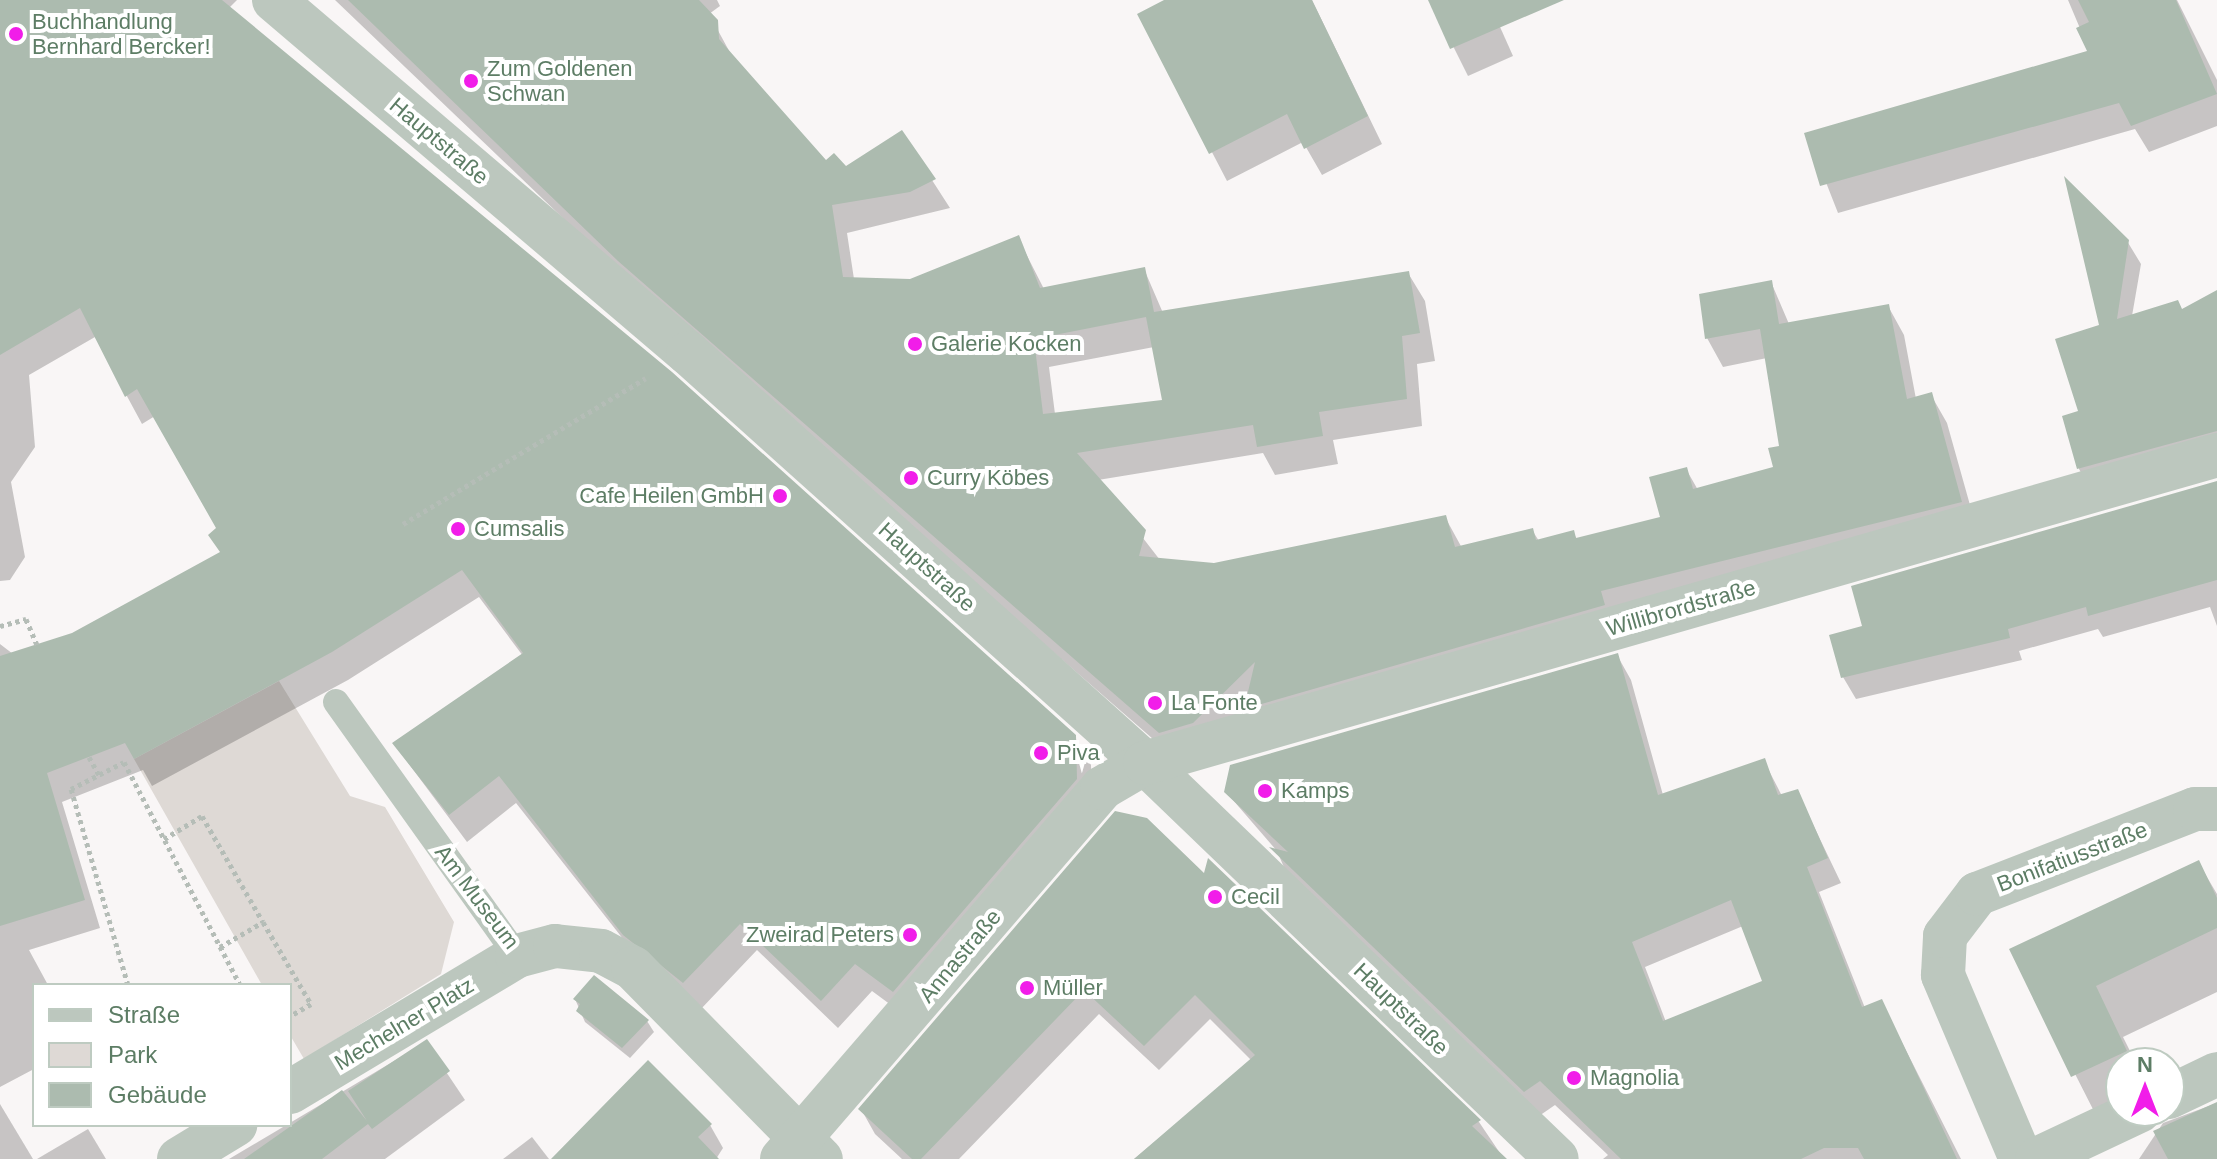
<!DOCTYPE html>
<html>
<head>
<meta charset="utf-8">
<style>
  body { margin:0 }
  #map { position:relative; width:2217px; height:1159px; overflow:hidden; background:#f9f6f6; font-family:Helvetica,sans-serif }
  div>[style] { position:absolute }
  .green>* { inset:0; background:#ded9d5 }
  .shadow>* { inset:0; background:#0003 }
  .building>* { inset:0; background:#acbbaf }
  .path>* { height:5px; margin-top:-2.5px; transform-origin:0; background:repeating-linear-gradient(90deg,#b5bdb7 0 4px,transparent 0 8px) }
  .lane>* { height:26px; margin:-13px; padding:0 13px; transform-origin:13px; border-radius:13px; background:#bcc7be }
  .street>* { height:44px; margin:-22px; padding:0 22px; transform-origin:22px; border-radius:22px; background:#bcc7be }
  .dots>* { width:22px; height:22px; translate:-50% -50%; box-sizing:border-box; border:4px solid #fff; border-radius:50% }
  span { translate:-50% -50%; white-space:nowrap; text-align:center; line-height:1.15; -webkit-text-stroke:8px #fff; paint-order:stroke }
  .poi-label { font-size:22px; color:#5d7d65 }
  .left { translate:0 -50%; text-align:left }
  .right { translate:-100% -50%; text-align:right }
  .street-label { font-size:22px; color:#5d7d65 }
  .legend { position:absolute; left:32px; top:983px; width:260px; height:144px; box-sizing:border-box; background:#fff; border:2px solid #becbc1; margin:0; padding:10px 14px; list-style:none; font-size:24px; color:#5d7d65 }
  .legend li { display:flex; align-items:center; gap:16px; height:40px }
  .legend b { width:40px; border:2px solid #becbc1 }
  .north { position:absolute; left:2105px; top:1047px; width:80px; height:80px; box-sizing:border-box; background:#fff; border:2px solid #becbc1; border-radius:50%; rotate:0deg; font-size:22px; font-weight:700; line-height:32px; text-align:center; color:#5d7d65 }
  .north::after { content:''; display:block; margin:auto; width:28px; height:36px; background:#f11de9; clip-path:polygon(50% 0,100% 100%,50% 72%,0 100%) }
</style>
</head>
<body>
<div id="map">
  <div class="green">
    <div style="clip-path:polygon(279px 681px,350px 796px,385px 807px,454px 922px,441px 974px,304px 1059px,290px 1035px,290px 985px,262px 985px,134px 759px)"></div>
  </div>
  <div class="shadow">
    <div style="clip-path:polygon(0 0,237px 0,229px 8px,1074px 736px,1091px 765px,1092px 807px,910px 1019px,872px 991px,838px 1028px,757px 950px,700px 1010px,642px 963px,516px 803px,467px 842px,394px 744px,523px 656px,479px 597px,348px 680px,152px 786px,143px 770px,62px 802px,100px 928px,29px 950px,48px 985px,34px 985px,34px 1069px,0 1087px,0 644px,13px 654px,73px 635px,221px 554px,219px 529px,155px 416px,142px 424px,95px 337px,29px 375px,35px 447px,11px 482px,25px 557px,10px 580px,0 581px)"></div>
    <div style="clip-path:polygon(evenodd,335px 0,717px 0,720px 6px,709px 14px,733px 58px,826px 163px,845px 169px,901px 132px,950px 208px,847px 233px,854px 279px,911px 281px,1018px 238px,1044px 289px,1144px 269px,1163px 313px,1408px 273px,1425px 301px,1435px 361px,1417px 364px,1422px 426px,1333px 440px,1338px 464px,1275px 475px,1263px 453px,1098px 480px,1160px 560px,1214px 565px,1445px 517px,1462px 548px,1532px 530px,1539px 541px,1573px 533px,1577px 539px,1662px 519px,1686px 469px,1698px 490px,1775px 468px,1781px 447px,1767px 358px,1723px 367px,1707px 338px,1771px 282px,1789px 324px,1888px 306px,1904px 335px,1916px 399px,1931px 395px,1947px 423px,1977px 530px,1177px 760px,637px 289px,335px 0,1154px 347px,1164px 402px,1055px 414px,1049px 367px,1154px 347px)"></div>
    <div style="clip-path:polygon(1168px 0,1312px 0,1382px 144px,1322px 175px,1303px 142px,1227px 181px,1140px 14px)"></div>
    <div style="clip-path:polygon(1430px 0,1488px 0,1513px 56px,1468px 76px)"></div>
    <div style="clip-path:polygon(2068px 0,2177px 0,2217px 80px,2217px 126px,2149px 152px,2135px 129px,1838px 213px,1807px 134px,2090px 52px)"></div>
    <div style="clip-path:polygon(2127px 241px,2141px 264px,2132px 316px,2181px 311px,2217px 293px,2217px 454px,2091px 490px,2079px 469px,2081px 413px)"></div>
    <div style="clip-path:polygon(2217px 483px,2217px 626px,2210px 607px,2103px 637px,2098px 629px,2019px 651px,2022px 660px,1856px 699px,1843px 677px,1864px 627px)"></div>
    <div style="clip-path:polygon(evenodd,1617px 655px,1631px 680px,1663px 795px,1764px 761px,1782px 796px,1797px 791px,1841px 883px,1819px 892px,1865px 1008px,1881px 1001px,1961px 1159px,1603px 1159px,1608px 1155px,1555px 1105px,1539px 1116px,1286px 872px,1277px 851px,1226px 792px,1617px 655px,1743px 926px,1765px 982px,1666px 1022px,1645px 967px,1743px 926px)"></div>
    <div style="clip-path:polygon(1209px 862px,1479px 1122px,1504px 1159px,1134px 1159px,1252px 1061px,1210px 1019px,1159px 1070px,1099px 1014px,959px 1159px,902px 1159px,875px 1134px,861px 1109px,1206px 876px)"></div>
    <div style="clip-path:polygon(2198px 862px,2217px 894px,2217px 992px,2123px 1037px,2136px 1063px,2121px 1063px,2121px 1111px,2102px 1127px,2012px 950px)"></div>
    <div style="clip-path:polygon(575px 999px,647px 1021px,654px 1032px,630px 1058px,585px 1022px)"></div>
    <div style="clip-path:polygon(426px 1042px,465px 1100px,385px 1159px,229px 1159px)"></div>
    <div style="clip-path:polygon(2217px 1103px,2217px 1159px,2139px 1159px,2163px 1123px)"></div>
    <div style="clip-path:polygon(0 1104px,33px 1159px,0 1159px)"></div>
    <div style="clip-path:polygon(710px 1125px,723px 1148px,716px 1159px,553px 1159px)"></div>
    <div style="clip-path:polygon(88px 1129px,106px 1159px,37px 1159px)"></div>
    <div style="clip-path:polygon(532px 1137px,549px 1159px,503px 1159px)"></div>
  </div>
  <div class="building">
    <div style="clip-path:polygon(0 0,222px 0,672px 372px,1076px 735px,1077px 779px,893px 992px,855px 964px,821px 1001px,740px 924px,683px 983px,623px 935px,499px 776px,449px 815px,392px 743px,523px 653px,462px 570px,332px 652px,134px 759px,125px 743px,47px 773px,85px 900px,0 926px,0 656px,72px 633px,220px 552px,208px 535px,216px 528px,137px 389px,125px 397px,80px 308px,0 355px)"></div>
    <div style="clip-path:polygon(evenodd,348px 0,699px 0,718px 20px,719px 39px,826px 160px,834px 153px,846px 166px,902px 130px,936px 179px,910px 192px,832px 205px,843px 277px,910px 279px,1019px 235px,1040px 288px,1145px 267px,1154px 312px,1409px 271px,1420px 333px,1402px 336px,1407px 399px,1319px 412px,1323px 436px,1257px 447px,1253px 425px,1077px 453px,1146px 530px,1139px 556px,1214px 563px,1446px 515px,1455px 547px,1533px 528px,1536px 540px,1574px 530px,1576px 538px,1660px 517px,1649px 477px,1687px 467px,1693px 489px,1773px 467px,1768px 448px,1779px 446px,1760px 329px,1705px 339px,1699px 294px,1772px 280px,1779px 324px,1889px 304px,1907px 399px,1932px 392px,1962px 502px,1601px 591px,1605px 605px,1244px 709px,1255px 662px,1193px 723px,1159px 733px,618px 261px,348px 0,1146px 317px,1162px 400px,1043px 414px,1034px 339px,1146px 317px)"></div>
    <div style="clip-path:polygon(1164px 0,1312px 0,1368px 116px,1304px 149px,1287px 114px,1209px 154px,1137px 14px)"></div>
    <div style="clip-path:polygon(1428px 0,1564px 0,1450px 49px)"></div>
    <div style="clip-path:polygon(2078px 0,2176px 0,2217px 94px,2131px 126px,2119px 103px,1820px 186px,1804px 133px,2087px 51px,2076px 28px,2089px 22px)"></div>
    <div style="clip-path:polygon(2064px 176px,2129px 240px,2117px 319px,2178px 300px,2182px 309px,2217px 290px,2217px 431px,2077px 469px,2062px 416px,2078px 411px,2055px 339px,2099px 325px)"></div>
    <div style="clip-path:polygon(2217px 481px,2217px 580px,2088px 616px,2086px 607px,2008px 629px,2010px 638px,1841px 678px,1829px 635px,1862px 626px,1851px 586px)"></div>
    <div style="clip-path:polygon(evenodd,1618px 653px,1658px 795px,1765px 758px,1778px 795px,1798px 789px,1828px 858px,1807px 867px,1862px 1007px,1882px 999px,1957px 1159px,1864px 1159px,1858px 1148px,1824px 1148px,1801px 1159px,1621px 1159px,1540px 1081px,1524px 1092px,1269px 847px,1288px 852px,1224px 792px,1230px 765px,1618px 653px,1731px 900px,1762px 981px,1663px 1021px,1632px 942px,1731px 900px)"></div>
    <div style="clip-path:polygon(1115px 811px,1147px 818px,1204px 873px,1208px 858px,1481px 1120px,1472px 1126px,1507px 1159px,1134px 1159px,1255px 1055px,1195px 995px,1144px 1046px,1084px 990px,921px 1159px,912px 1159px,858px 1109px)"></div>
    <div style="clip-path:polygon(2199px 860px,2217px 898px,2217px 928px,2096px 986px,2127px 1051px,2071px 1077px,2009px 949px)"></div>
    <div style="clip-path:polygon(594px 975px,649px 1020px,622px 1048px,576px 1011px,580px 1004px,573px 999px)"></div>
    <div style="clip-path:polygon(427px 1039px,450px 1071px,372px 1129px,368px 1124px,322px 1159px,244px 1159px,342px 1090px,367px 1121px,348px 1091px)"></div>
    <div style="clip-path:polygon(648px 1060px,712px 1124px,698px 1137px,719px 1159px,551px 1159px)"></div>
    <div style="clip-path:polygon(2217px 1102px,2217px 1159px,2168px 1159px,2153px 1131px)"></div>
  </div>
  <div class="path">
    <div style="left:403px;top:524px;width:283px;rotate:-31deg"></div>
    <div style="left:0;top:626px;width:27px;rotate:-15deg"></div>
    <div style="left:26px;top:619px;width:28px;rotate:67deg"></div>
    <div style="left:89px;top:757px;width:21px;rotate:61deg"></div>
    <div style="left:164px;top:839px;width:44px;rotate:-31.2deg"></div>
    <div style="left:202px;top:816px;width:122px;rotate:60.1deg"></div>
    <div style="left:220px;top:947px;width:50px;rotate:-30.2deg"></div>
    <div style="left:263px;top:922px;width:95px;rotate:59.7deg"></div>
    <div style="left:311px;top:1004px;width:24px;rotate:150deg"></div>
    <div style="left:128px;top:985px;width:204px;rotate:-106.2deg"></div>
    <div style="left:71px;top:789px;width:59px;rotate:-27deg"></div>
    <div style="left:124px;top:762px;width:251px;rotate:62.5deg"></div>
  </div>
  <div class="lane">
    <div style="left:336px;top:702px;width:312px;rotate:54.5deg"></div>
  </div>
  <div class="street">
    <div style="left:274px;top:0;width:544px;rotate:40.45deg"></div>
    <div style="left:688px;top:353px;width:614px;rotate:41.9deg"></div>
    <div style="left:1145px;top:763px;width:571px;rotate:43.87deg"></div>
    <div style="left:290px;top:1092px;width:265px;rotate:-30.9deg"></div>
    <div style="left:517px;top:956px;width:39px;rotate:-15deg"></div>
    <div style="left:555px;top:946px;width:46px;rotate:6.2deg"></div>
    <div style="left:601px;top:951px;width:36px;rotate:28deg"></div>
    <div style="left:633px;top:968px;width:268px;rotate:45.5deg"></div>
    <div style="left:2169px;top:1097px;width:53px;rotate:-25.6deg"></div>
    <div style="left:179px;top:1159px;width:66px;rotate:-31.3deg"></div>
    <div style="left:782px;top:1159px;width:490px;rotate:-49.2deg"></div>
    <div style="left:1102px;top:788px;width:50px;rotate:-30.2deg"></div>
    <div style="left:1145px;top:763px;width:1115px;rotate:-16.03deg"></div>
    <div style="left:2021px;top:1159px;width:200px;rotate:-113deg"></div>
    <div style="left:1943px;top:975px;width:39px;rotate:-87deg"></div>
    <div style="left:1945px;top:936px;width:53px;rotate:-52.7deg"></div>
    <div style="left:1977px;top:894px;width:234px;rotate:-21.3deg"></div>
    <div style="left:2195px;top:809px;width:22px"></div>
    <div style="left:2037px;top:1159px;width:113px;rotate:-25.2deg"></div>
  </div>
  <div class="dots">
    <div style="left:16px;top:34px;background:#f11de9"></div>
    <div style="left:471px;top:81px;background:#f11de9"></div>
    <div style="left:915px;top:344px;background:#f11de9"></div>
    <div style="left:911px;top:478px;background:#f11de9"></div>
    <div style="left:780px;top:496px;background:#f11de9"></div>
    <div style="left:458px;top:529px;background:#f11de9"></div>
    <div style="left:1155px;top:703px;background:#f11de9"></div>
    <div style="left:1041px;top:753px;background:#f11de9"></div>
    <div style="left:1265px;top:791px;background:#f11de9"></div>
    <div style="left:1215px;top:897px;background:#f11de9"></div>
    <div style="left:910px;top:935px;background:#f11de9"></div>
    <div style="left:1027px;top:988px;background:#f11de9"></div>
    <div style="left:1574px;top:1078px;background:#f11de9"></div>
  </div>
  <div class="poi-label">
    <span class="left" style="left:32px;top:34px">Buchhandlung<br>Bernhard Bercker!</span>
    <span class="left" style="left:487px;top:81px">Zum Goldenen<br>Schwan</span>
    <span class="left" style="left:931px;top:344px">Galerie Kocken</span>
    <span class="left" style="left:927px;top:478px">Curry Köbes</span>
    <span class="right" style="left:764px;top:496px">Cafe Heilen GmbH</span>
    <span class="left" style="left:474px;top:529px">Cumsalis</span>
    <span class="left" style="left:1171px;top:703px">La Fonte</span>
    <span class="left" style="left:1057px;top:753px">Piva</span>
    <span class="left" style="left:1281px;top:791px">Kamps</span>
    <span class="left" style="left:1231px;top:897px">Cecil</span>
    <span class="right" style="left:894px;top:935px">Zweirad Peters</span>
    <span class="left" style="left:1043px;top:988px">Müller</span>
    <span class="left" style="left:1590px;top:1078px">Magnolia</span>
  </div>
  <div class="street-label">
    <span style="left:439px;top:141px;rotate:40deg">Hauptstraße</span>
    <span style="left:927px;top:567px;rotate:42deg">Hauptstraße</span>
    <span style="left:1681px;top:608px;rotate:-16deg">Willibrordstraße</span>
    <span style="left:2072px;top:857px;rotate:-21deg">Bonifatiusstraße</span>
    <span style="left:477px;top:897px;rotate:53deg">Am Museum</span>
    <span style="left:960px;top:956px;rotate:-50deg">Annastraße</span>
    <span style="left:1401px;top:1009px;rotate:44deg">Hauptstraße</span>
    <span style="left:404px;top:1024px;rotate:-31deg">Mechelner Platz</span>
  </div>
  <ul class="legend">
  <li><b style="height:10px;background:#bcc7be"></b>Straße</li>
  <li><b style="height:22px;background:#ded9d5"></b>Park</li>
  <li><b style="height:22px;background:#acbbaf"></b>Gebäude</li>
  </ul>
  <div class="north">N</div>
</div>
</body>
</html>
